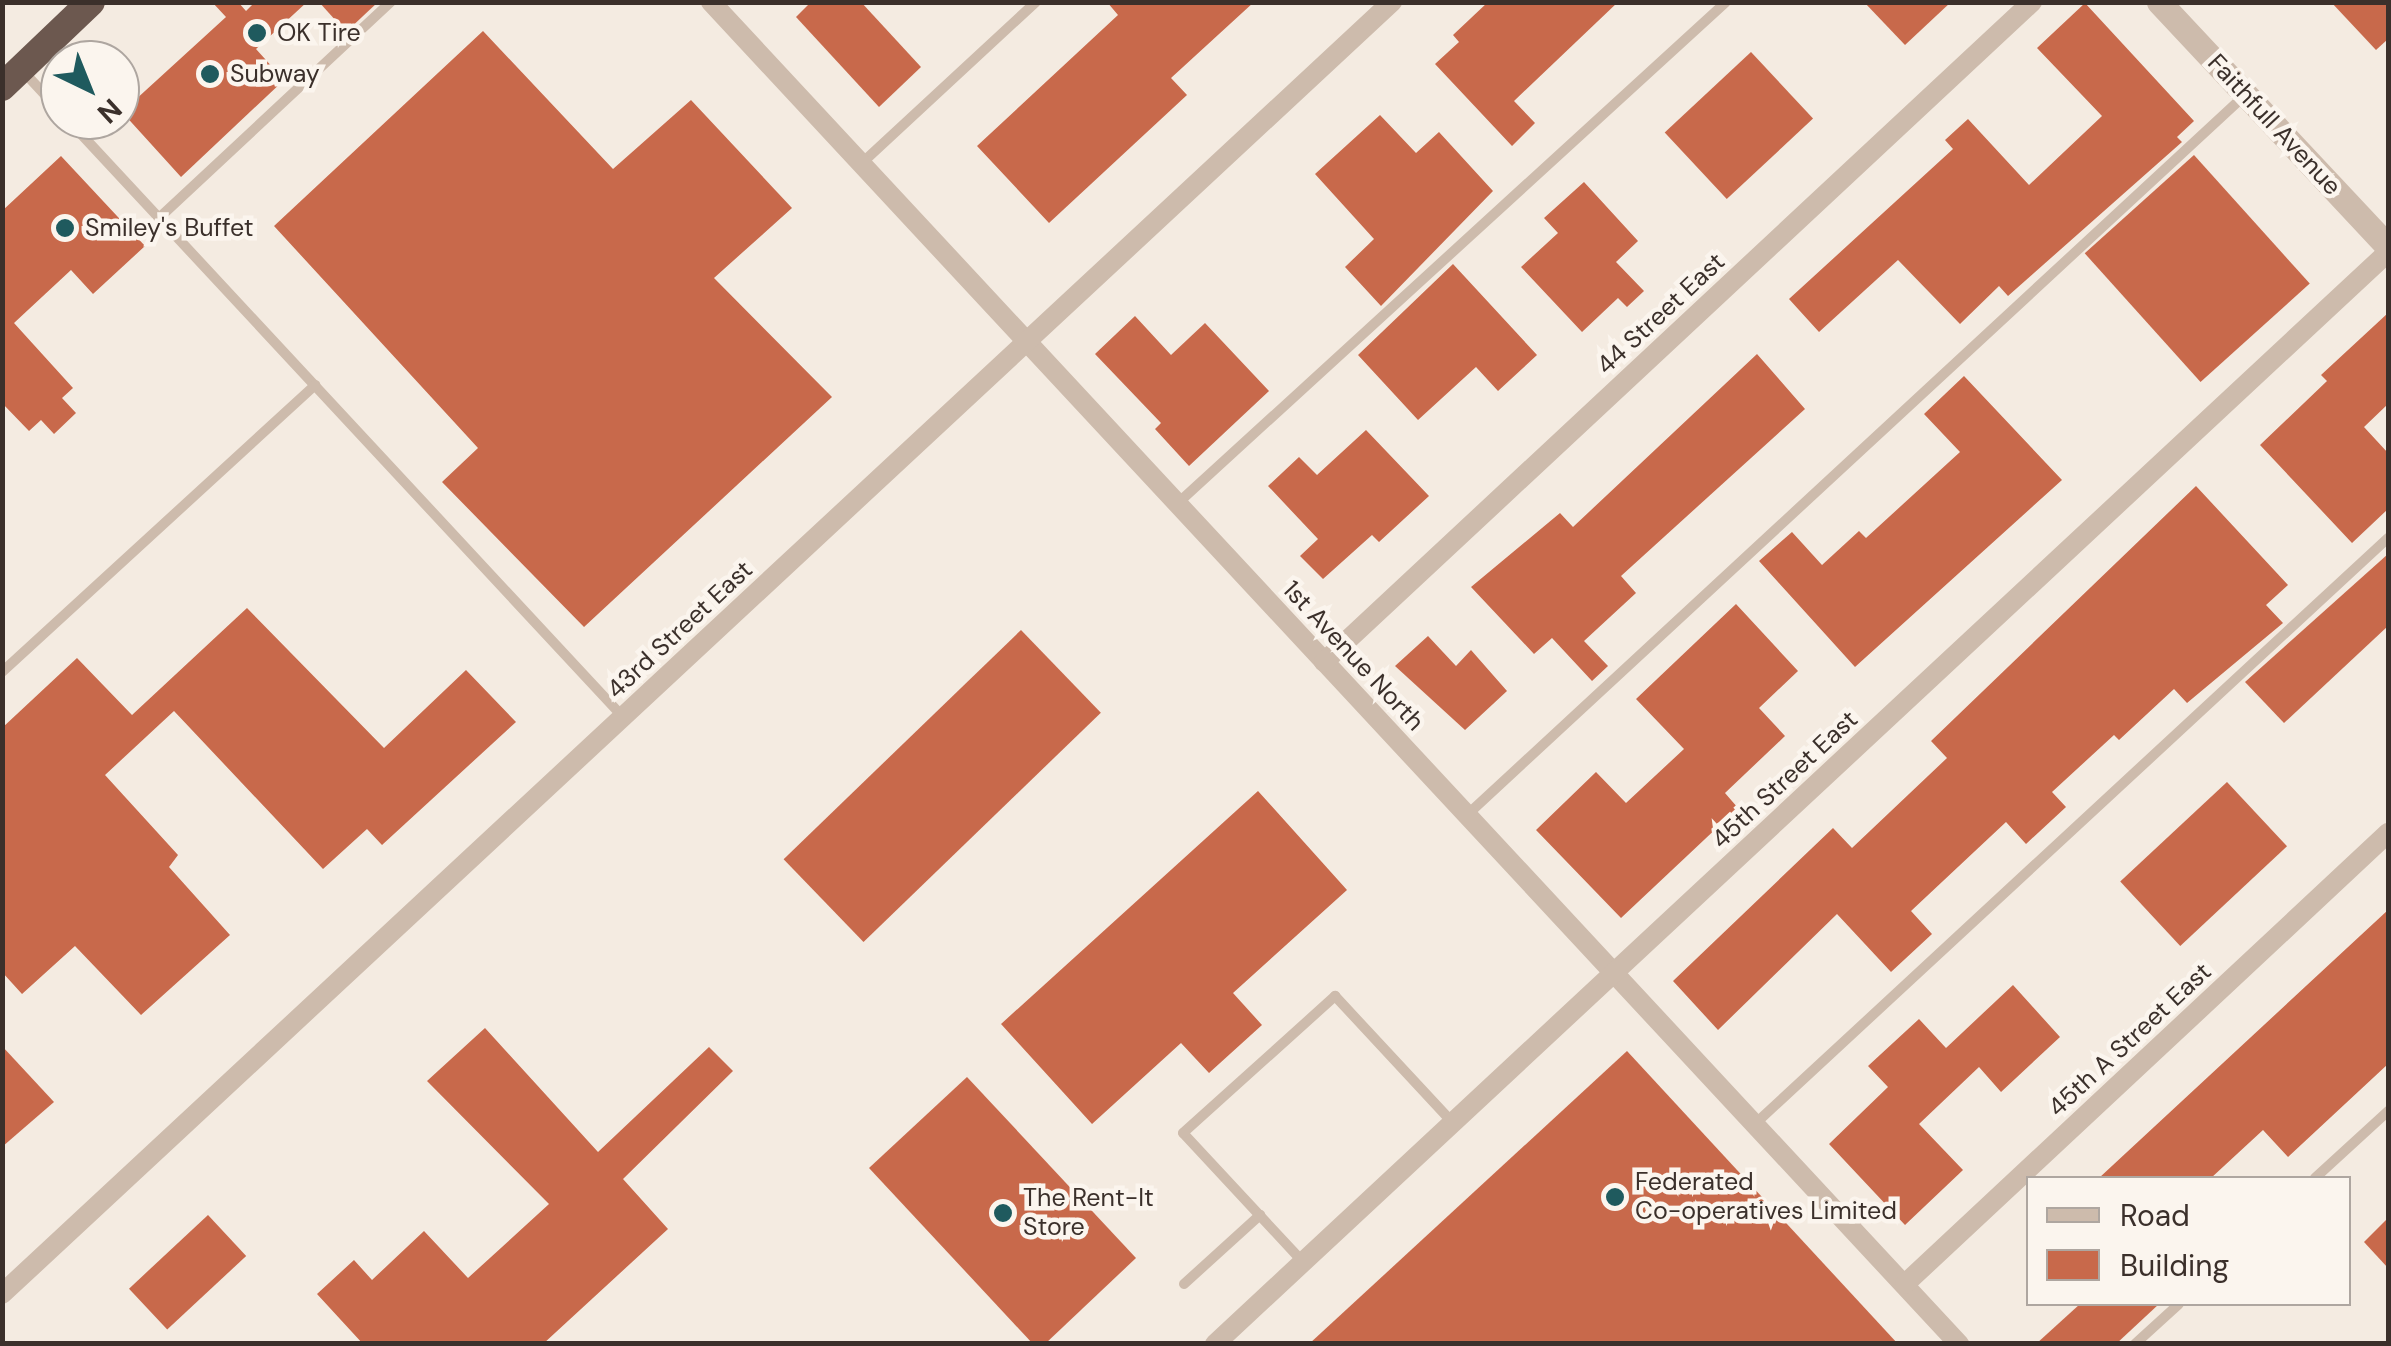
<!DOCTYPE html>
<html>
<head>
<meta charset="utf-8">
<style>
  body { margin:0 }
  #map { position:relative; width:2391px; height:1346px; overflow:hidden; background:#f4ebe1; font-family:"DM Sans",sans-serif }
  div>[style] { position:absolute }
  .building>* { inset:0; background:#c8694b; transform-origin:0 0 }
  .service>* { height:10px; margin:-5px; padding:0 5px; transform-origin:5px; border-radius:5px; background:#cdbbac }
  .minor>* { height:20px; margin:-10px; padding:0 10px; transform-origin:10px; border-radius:10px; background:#cdbbac }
  .tertiary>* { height:25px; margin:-12.5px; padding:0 12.5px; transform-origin:12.5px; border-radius:12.5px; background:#cdbbac }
  .trunk>* { height:28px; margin:-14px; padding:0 14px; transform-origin:14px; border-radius:14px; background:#6c584f }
  .dots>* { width:28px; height:28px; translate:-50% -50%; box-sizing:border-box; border:5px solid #fbf5ee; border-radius:50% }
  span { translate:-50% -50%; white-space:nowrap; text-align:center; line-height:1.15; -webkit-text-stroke:9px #fbf5ee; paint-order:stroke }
  .poi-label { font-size:25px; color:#3b302b }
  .left { translate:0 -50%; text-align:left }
  .street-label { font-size:25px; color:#3b302b }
  .frame { position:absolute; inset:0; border:5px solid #3b302b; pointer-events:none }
  .legend { position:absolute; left:2026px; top:1176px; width:325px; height:130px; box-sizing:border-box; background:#fbf5ee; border:2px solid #aea6a0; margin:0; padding:12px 18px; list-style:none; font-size:30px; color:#3b302b }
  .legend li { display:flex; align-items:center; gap:20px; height:50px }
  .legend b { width:50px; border:2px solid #aea6a0 }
  .north { position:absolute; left:40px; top:40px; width:100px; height:100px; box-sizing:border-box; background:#fbf5ee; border:2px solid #aea6a0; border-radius:50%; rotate:137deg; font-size:28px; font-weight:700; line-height:40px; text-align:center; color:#3b302b }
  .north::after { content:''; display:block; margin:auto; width:35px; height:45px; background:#1f5a5e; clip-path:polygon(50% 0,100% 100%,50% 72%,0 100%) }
</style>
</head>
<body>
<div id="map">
  <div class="building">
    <div style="clip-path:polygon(212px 2px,238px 2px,246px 11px,255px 2px,307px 2px,256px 49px,284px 80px,181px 177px,122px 112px,226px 17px)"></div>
    <div style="clip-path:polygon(319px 2px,378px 2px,346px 32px)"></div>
    <div style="clip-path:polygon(811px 2px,861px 2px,921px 67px,879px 107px,796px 17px)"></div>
    <div style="clip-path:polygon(1107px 2px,1254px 2px,1171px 78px,1187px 95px,1049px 223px,977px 146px,1118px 15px)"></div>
    <div style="clip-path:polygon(1488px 2px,1618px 2px,1514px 101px,1535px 123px,1512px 146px,1435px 64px,1459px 42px,1453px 35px)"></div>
    <div style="clip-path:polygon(1864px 2px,1951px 2px,1905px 45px)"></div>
    <div style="clip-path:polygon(2331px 2px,2388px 2px,2388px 39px,2376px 50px)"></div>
    <div style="clip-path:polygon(2085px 3px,2194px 121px,2177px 137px,2182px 142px,2008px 296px,1999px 286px,1960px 324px,1898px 260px,1819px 332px,1789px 299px,1953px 149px,1945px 140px,1968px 119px,2029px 185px,2102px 116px,2037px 48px)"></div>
    <div style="clip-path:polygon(483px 31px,613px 169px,691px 100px,792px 208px,714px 278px,832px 397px,584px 627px,442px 482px,478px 448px,274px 226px)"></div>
    <div style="left:1751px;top:52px;width:91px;height:118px;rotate:47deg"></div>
    <div style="clip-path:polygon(1380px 115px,1416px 153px,1439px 132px,1493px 191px,1381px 306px,1345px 267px,1374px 239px,1315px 174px)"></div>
    <div style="left:2194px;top:155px;width:173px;height:147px;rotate:48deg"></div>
    <div style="clip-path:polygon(61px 156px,145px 246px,93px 294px,71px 270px,14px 323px,73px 388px,62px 398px,76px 413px,54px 434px,41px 420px,29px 431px,2px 403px,2px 211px)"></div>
    <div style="clip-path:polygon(1584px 182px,1638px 241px,1616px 262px,1644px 291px,1627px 307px,1618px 298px,1582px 332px,1521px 267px,1558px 233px,1544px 218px)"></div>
    <div style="clip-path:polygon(1453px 264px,1537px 355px,1498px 391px,1476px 367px,1418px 420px,1358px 355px)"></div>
    <div style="clip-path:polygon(2388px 313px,2388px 404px,2364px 427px,2388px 453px,2388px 509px,2352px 543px,2260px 445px,2327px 381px,2321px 375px)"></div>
    <div style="clip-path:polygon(1135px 316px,1171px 355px,1205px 323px,1269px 391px,1189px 466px,1155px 429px,1161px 423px,1095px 354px)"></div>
    <div style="clip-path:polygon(1757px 354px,1805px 409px,1621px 576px,1636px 593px,1584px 641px,1608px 666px,1592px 681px,1552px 638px,1534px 654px,1471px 587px,1560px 513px,1573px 527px)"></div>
    <div style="clip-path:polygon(1964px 376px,2062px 480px,1855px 667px,1759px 561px,1792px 532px,1822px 565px,1859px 531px,1866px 538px,1960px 452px,1924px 414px)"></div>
    <div style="clip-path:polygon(1366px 430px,1429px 496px,1379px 542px,1372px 535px,1323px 579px,1300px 556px,1318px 539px,1268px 486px,1299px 457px,1317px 475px)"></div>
    <div style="clip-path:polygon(2196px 486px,2288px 585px,2266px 605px,2283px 623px,2187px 703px,2174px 689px,2119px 740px,2114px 735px,2052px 792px,2066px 807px,2026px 844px,2006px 822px,1911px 911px,1932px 934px,1891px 972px,1837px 914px,1718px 1030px,1673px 981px,1833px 828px,1852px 848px,1947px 758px,1931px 741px)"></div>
    <div style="clip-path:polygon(2388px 554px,2388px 626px,2284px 723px,2245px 682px)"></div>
    <div style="clip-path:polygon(1736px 604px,1798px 671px,1759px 708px,1785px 736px,1725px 793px,1738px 808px,1621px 918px,1536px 830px,1596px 772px,1626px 803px,1684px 749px,1636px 699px)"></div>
    <div style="clip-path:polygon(247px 608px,384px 748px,466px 670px,516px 722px,382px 845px,367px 829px,323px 869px,174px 711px,105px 775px,178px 855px,169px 867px,230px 935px,141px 1015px,75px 946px,22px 994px,2px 972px,2px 728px,77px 658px,132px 715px)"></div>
    <div style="left:1021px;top:630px;width:115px;height:330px;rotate:46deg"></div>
    <div style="clip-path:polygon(1428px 636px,1456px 666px,1471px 650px,1507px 691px,1465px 730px,1395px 666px)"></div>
    <div style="left:2227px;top:782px;width:88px;height:146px;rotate:47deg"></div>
    <div style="clip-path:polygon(1258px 791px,1347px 890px,1233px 993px,1262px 1025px,1209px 1073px,1181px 1043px,1092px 1124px,1001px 1024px)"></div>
    <div style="clip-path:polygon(2388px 910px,2388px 1064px,2288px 1157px,2263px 1130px,2211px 1178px,2099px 1178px)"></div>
    <div style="clip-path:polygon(2013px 985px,2060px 1037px,2001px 1092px,1979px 1067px,1919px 1124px,1963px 1170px,1905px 1225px,1829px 1144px,1888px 1087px,1868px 1066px,1919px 1019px,1946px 1048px)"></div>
    <div style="clip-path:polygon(485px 1028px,598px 1152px,709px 1047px,733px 1071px,623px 1179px,668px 1229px,543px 1344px,363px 1344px,317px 1294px,354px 1260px,372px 1280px,424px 1231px,468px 1278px,549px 1204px,427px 1081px)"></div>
    <div style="clip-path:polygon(2px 1046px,54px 1102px,2px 1147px)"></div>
    <div style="clip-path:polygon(1627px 1051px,1898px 1344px,1309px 1344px)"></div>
    <div style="clip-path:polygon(967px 1077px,1136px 1258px,1045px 1344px,1033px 1344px,869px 1168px)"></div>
    <div style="left:208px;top:1215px;width:56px;height:108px;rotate:47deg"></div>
    <div style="clip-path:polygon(2388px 1218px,2388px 1268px,2364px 1242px)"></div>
    <div style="clip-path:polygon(2080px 1304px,2159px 1304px,2116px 1344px,2036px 1344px)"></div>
  </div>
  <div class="service">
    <div style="left:22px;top:70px;width:56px;rotate:47.2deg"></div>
    <div style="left:68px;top:120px;width:814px;rotate:47.09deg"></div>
    <div style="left:862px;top:163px;width:237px;rotate:-42.8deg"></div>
    <div style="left:159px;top:218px;width:317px;rotate:-43deg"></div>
    <div style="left:1178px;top:503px;width:742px;rotate:-42.43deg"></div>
    <div style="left:2px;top:672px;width:425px;rotate:-42.5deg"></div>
    <div style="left:1467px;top:815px;width:1059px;rotate:-42.78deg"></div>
    <div style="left:1756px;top:1123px;width:861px;rotate:-42.79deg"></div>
    <div style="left:2315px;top:1178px;width:99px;rotate:-42.5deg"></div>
    <div style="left:1303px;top:1262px;width:176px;rotate:-132.9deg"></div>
    <div style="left:1183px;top:1133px;width:205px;rotate:-42deg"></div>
    <div style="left:1335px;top:996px;width:172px;rotate:47.1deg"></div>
    <div style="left:1184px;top:1284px;width:103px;rotate:-42.2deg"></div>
    <div style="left:2135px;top:1344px;width:59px;rotate:-42.3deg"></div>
  </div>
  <div class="minor">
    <div style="left:711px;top:2px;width:1833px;rotate:47.08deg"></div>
    <div style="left:1324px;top:662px;width:968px;rotate:-42.99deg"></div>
    <div style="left:1905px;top:1284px;width:661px;rotate:-43.04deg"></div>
    <div style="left:2px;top:1294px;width:1898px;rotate:-42.91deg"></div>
    <div style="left:1215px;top:1344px;width:1603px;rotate:-42.95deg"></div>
  </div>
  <div class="tertiary">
    <div style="left:2159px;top:2px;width:335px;rotate:46.9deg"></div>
  </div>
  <div class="trunk">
    <div style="left:2px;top:87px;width:123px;rotate:-43.7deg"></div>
  </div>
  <div class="dots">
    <div style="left:257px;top:33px;background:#1f5a5e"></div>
    <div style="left:210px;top:74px;background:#1f5a5e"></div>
    <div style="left:65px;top:228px;background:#1f5a5e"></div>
    <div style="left:1615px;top:1197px;background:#1f5a5e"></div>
    <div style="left:1003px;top:1213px;background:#1f5a5e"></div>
  </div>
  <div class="poi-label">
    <span class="left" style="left:277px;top:33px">OK Tire</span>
    <span class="left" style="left:230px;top:74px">Subway</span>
    <span class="left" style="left:85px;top:228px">Smiley's Buffet</span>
    <span class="left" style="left:1635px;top:1197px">Federated<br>Co-operatives Limited</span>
    <span class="left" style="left:1023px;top:1213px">The Rent-It<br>Store</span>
  </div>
  <div class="street-label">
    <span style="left:2274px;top:125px;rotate:47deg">Faithfull Avenue</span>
    <span style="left:1661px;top:314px;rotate:-43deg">44 Street East</span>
    <span style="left:680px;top:630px;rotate:-43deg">43rd Street East</span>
    <span style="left:1353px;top:656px;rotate:47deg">1st Avenue North</span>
    <span style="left:1785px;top:780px;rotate:-43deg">45th Street East</span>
    <span style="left:2130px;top:1040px;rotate:-43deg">45th A Street East</span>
  </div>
  <div class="frame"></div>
  <ul class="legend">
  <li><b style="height:12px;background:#cdbbac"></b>Road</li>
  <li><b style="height:28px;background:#c8694b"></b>Building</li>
  </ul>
  <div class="north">N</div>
</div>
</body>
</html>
